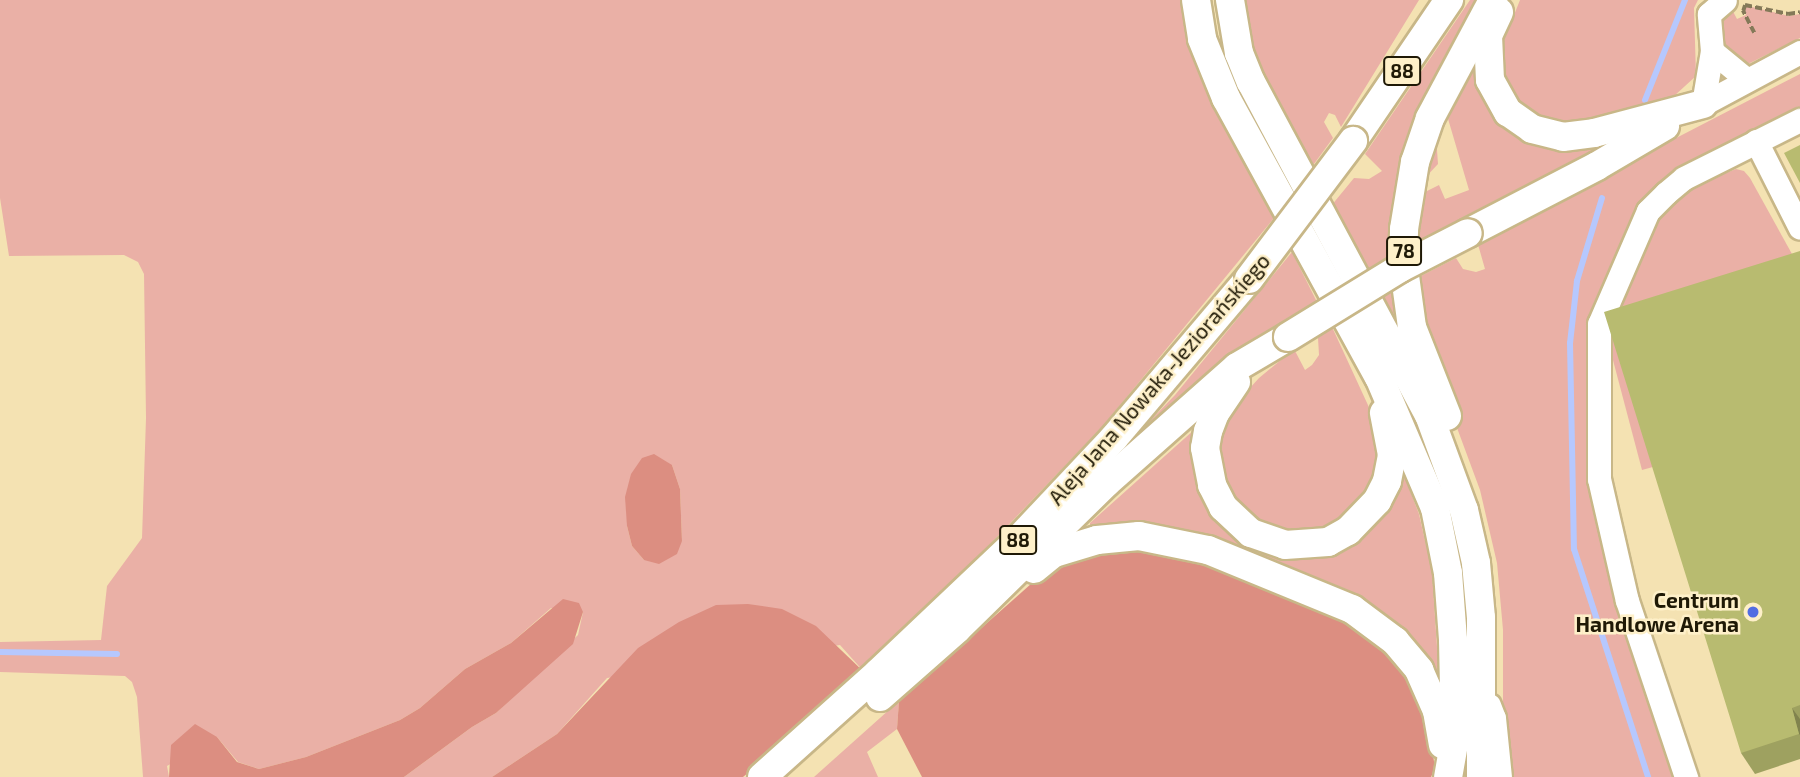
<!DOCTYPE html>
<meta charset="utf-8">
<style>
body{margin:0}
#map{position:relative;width:1800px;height:777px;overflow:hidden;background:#f4e2b2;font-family:"Exo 2",sans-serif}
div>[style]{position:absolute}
.green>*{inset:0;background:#eab0a6}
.forest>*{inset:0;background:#dc8e81}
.stream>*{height:6px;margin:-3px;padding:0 3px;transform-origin:3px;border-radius:3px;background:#b6c8fe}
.path>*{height:3.5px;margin-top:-1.75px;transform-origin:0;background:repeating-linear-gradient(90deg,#847958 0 7px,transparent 0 10.5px)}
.roads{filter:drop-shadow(2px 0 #c8b788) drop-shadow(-2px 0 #c8b788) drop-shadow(0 2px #c8b788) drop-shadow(0 -2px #c8b788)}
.minor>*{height:23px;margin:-11.5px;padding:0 11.5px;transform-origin:11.5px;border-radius:11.5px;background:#fff}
.major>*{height:28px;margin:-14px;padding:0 14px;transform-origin:14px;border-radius:14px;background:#fff}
.bridges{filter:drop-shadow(2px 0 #c8b788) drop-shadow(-2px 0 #c8b788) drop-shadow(0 2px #c8b788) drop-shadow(0 -2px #c8b788)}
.major-bridge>*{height:28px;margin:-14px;padding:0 14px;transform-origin:14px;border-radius:14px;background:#fff}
.wall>*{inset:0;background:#9ea160}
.shaded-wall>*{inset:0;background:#81834e}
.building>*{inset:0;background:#b8bb70}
.dots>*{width:19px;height:19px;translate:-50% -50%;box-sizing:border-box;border:4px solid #fef0c9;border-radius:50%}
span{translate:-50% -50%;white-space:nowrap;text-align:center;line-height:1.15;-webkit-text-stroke:5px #fef0c9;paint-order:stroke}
.shield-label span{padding:2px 5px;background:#fef0c9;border:2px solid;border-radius:5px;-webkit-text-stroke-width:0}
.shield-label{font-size:19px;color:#1f1906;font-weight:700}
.street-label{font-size:21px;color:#1f1906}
.poi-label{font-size:21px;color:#1f1906;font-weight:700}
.right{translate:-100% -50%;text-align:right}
</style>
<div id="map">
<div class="green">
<div style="clip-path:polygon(evenodd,0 0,1187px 0,1199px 66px,1274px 218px,1103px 426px,866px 674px,840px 645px,607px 678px,557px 734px,492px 777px,404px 777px,472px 727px,496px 713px,578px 635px,583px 612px,551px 608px,511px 643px,465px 669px,420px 708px,400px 720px,306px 757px,259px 769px,238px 762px,217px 737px,167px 766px,169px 777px,143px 777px,137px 697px,132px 682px,125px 676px,0 672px,0 642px,101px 640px,107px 586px,142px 538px,146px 418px,144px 274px,138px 262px,124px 255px,9px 256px,0 198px,0 0,672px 465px,680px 489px,682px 541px,644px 560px,632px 546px,627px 526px,672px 465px)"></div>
<div style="clip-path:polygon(1241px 0,1419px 0,1341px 127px,1335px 115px,1329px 113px,1324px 122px,1333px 138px,1311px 168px,1266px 84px,1250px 44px)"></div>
<div style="clip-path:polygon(1470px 0,1484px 0,1393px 258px,1366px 272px,1331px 206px,1354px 178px,1369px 179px,1382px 171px,1365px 154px)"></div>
<div style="clip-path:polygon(1520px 0,1698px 0,1694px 8px,1696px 76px,1673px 97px,1620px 114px,1570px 125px,1525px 110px,1503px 78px,1500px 50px)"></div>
<div style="clip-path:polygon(1729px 4px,1737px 19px,1746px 15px,1744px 8px,1748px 6px,1789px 16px,1800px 14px,1800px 38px,1744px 66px,1724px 50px,1720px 34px,1723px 10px)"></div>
<div style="clip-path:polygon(1473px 63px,1525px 140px,1551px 150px,1619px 142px,1414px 247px,1420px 199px,1425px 192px,1439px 185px,1445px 199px,1469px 190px,1446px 112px)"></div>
<div style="clip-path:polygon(1800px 74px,1800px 108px,1674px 172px,1643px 201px,1622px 240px,1590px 324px,1593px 487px,1677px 777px,1507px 777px,1503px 760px,1503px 630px,1497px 563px,1480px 490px,1433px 363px,1417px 278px,1456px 258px,1463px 269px,1476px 272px,1485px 269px,1477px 241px)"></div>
<div style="clip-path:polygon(1436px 136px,1438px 164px,1424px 179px)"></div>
<div style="clip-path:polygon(1736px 169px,1744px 171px,1750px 178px,1792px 254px,1660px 465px,1642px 470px,1609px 345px,1611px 324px,1647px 238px,1666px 207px,1704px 182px)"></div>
<div style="clip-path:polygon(1292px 252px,1317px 302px,1271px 333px,1065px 509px,1175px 395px)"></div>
<div style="clip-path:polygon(1395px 286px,1402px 336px,1378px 295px)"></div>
<div style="clip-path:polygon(1332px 327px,1373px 416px,1379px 462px,1375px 482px,1364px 501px,1334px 527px,1317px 531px,1281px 530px,1250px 517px,1227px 490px,1217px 453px,1224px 423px,1231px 409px,1259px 378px,1294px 349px,1305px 370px,1312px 365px,1319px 355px,1318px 338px)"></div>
<div style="clip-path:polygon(1194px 430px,1197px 433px,1195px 472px,1300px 557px,1401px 472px,1404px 475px,1419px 514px,1432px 572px,1439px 676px,1434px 679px,1390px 626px,1090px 529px,1090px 523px)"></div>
<div style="clip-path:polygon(899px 701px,897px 729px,867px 752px,878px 777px,814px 777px)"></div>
</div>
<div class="forest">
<div style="clip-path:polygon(654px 454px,672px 465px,680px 489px,682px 541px,677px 554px,659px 564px,644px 560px,632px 546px,627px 526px,625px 497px,631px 474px,642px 458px)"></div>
<div style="clip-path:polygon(1106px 545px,1184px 556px,1316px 605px,1375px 641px,1404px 672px,1418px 696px,1433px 755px,1435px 768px,1431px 777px,922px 777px,897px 729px,899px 701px,1058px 560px)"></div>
<div style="clip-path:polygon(563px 599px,579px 603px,583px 612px,573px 644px,496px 713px,472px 727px,404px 777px,169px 777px,171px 745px,195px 724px,217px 737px,237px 762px,259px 769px,306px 757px,400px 720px,420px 708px,465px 669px,511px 643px)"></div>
<div style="clip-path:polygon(748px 604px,782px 609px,816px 626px,866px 674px,743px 777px,492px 777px,557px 734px,638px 648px,679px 622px,716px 605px)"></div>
</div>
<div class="stream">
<div style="left:1645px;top:100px;width:108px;rotate:-68.2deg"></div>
<div style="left:1602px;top:198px;width:87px;rotate:106.8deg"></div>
<div style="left:1577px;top:281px;width:62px;rotate:96.4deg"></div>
<div style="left:1570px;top:343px;width:206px;rotate:88.9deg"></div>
<div style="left:1574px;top:549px;width:240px;rotate:72deg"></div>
<div style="left:0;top:652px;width:117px;rotate:1deg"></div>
</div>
<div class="path">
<div style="left:1754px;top:33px;width:25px;rotate:-117deg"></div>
<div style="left:1743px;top:11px;width:6px;rotate:-72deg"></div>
<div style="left:1745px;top:5px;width:44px;rotate:11.8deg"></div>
<div style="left:1788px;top:14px;width:12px;rotate:-9deg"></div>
</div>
<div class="roads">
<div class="minor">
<div style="left:1712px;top:51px;width:45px;rotate:39.6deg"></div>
<div style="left:1703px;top:104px;width:54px;rotate:-80.4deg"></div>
<div style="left:1712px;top:51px;width:37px;rotate:-95deg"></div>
<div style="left:1709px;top:14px;width:21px;rotate:-41deg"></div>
<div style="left:1703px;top:104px;width:110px;rotate:-28.2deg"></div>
<div style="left:1756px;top:141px;width:97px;rotate:63.2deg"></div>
<div style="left:1489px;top:705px;width:14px;rotate:69deg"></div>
<div style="left:1494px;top:718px;width:59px;rotate:84.2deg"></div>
<div style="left:1686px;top:777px;width:186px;rotate:-108.5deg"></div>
<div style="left:1627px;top:601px;width:125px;rotate:-102.9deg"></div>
<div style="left:1599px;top:479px;width:155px;rotate:-90deg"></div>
<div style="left:1599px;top:324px;width:123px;rotate:-66.6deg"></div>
<div style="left:1648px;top:211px;width:25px;rotate:-45deg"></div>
<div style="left:1666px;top:193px;width:23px;rotate:-40deg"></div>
<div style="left:1684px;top:178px;width:130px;rotate:-26.6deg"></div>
</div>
<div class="major">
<div style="left:1196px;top:0;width:39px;rotate:81deg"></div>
<div style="left:1202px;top:39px;width:64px;rotate:67.9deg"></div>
<div style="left:1226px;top:98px;width:318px;rotate:61.3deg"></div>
<div style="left:1379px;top:377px;width:142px;rotate:66.9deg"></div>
<div style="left:1435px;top:508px;width:66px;rotate:78.7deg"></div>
<div style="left:1448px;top:573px;width:67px;rotate:85.7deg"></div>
<div style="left:1453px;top:640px;width:98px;rotate:88.8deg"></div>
<div style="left:1455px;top:738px;width:40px;rotate:100deg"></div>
<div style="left:1230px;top:0;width:54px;rotate:80.4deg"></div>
<div style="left:1239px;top:53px;width:31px;rotate:68deg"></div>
<div style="left:1251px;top:82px;width:378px;rotate:61.9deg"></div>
<div style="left:1429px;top:415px;width:101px;rotate:69.8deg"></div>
<div style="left:1464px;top:510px;width:54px;rotate:77.2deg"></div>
<div style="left:1476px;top:563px;width:55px;rotate:84.8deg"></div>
<div style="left:1481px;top:618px;width:159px;rotate:90deg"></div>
<div style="left:1499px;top:12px;width:26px;rotate:115deg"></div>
<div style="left:1488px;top:36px;width:44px;rotate:87.4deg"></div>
<div style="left:1490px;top:80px;width:37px;rotate:61deg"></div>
<div style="left:1508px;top:112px;width:29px;rotate:35deg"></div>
<div style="left:1532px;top:129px;width:32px;rotate:14deg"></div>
<div style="left:1563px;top:137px;width:31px;rotate:-7deg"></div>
<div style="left:1594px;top:133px;width:113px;rotate:-14.9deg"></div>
<div style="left:1353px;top:141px;width:171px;rotate:-55.8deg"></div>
<div style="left:1468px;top:233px;width:145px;rotate:-27.4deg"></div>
<div style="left:1597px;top:166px;width:79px;rotate:-30.5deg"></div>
<div style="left:1236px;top:382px;width:37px;rotate:124deg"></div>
<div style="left:1215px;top:413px;width:19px;rotate:111deg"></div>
<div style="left:1208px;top:431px;width:17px;rotate:100deg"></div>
<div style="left:1205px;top:448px;width:38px;rotate:79deg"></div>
<div style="left:1212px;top:485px;width:25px;rotate:63deg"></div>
<div style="left:1223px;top:507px;width:38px;rotate:43deg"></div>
<div style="left:1251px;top:533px;width:36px;rotate:19deg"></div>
<div style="left:1285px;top:545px;width:43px;rotate:-4deg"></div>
<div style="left:1328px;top:542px;width:23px;rotate:-29deg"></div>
<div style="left:1348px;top:531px;width:42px;rotate:-46deg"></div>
<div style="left:1377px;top:501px;width:22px;rotate:-63deg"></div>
<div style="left:1387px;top:481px;width:26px;rotate:-79deg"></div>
<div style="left:1392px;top:455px;width:43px;rotate:-100.8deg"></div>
<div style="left:1447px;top:416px;width:96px;rotate:-111.5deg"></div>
<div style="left:1412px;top:327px;width:67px;rotate:-97.8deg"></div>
<div style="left:1403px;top:261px;width:32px;rotate:-88deg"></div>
<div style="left:1404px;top:229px;width:68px;rotate:-80.7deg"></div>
<div style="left:1415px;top:162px;width:46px;rotate:-71.2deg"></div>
<div style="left:1430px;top:118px;width:134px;rotate:-61.9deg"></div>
<div style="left:1034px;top:569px;width:26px;rotate:-39deg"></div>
<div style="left:1054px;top:553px;width:45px;rotate:-16.8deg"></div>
<div style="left:1097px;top:540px;width:42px;rotate:-5.4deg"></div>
<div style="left:1139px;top:536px;width:70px;rotate:11.5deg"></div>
<div style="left:1208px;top:550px;width:156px;rotate:22.3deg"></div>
<div style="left:1352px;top:609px;width:54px;rotate:36.7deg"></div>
<div style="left:1395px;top:641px;width:38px;rotate:50deg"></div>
<div style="left:1419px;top:670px;width:45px;rotate:66.3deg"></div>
<div style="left:1437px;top:711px;width:34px;rotate:80deg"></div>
<div style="left:880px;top:697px;width:103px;rotate:-41.4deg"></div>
<div style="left:957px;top:629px;width:209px;rotate:-44.4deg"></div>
<div style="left:1106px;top:483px;width:175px;rotate:-41.5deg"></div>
<div style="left:1237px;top:367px;width:59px;rotate:-30.5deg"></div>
<div style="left:762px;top:777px;width:156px;rotate:-41.9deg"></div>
<div style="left:878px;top:673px;width:192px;rotate:-43.5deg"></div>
<div style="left:1017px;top:541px;width:141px;rotate:-46.7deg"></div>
<div style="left:1114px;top:438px;width:209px;rotate:-49.7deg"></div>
</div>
</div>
<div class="bridges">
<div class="major-bridge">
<div style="left:1249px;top:279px;width:173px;rotate:-53deg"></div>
<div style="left:1288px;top:337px;width:132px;rotate:-31.6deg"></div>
<div style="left:1400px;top:268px;width:76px;rotate:-27.2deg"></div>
</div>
</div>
<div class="wall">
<div style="clip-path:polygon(1800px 251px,1800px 759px,1755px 774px,1741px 753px)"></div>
</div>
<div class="shaded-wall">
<div style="clip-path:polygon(1792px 708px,1800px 719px,1800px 735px,1799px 734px)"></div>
</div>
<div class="building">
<div style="clip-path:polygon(1800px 145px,1800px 183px,1784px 153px)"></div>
<div style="clip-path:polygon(1800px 251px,1800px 705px,1792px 708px,1799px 734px,1741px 753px,1604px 312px)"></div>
</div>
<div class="dots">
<div style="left:1753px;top:612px;background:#536de2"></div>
</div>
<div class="shield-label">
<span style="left:1402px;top:71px">88</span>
<span style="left:1404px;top:251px">78</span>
<span style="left:1018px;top:540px">88</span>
</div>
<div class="street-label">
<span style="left:1159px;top:379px;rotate:-49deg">Aleja Jana Nowaka-Jeziorańskiego</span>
</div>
<div class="poi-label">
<span class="right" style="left:1739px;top:612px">Centrum<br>Handlowe Arena</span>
</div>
</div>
